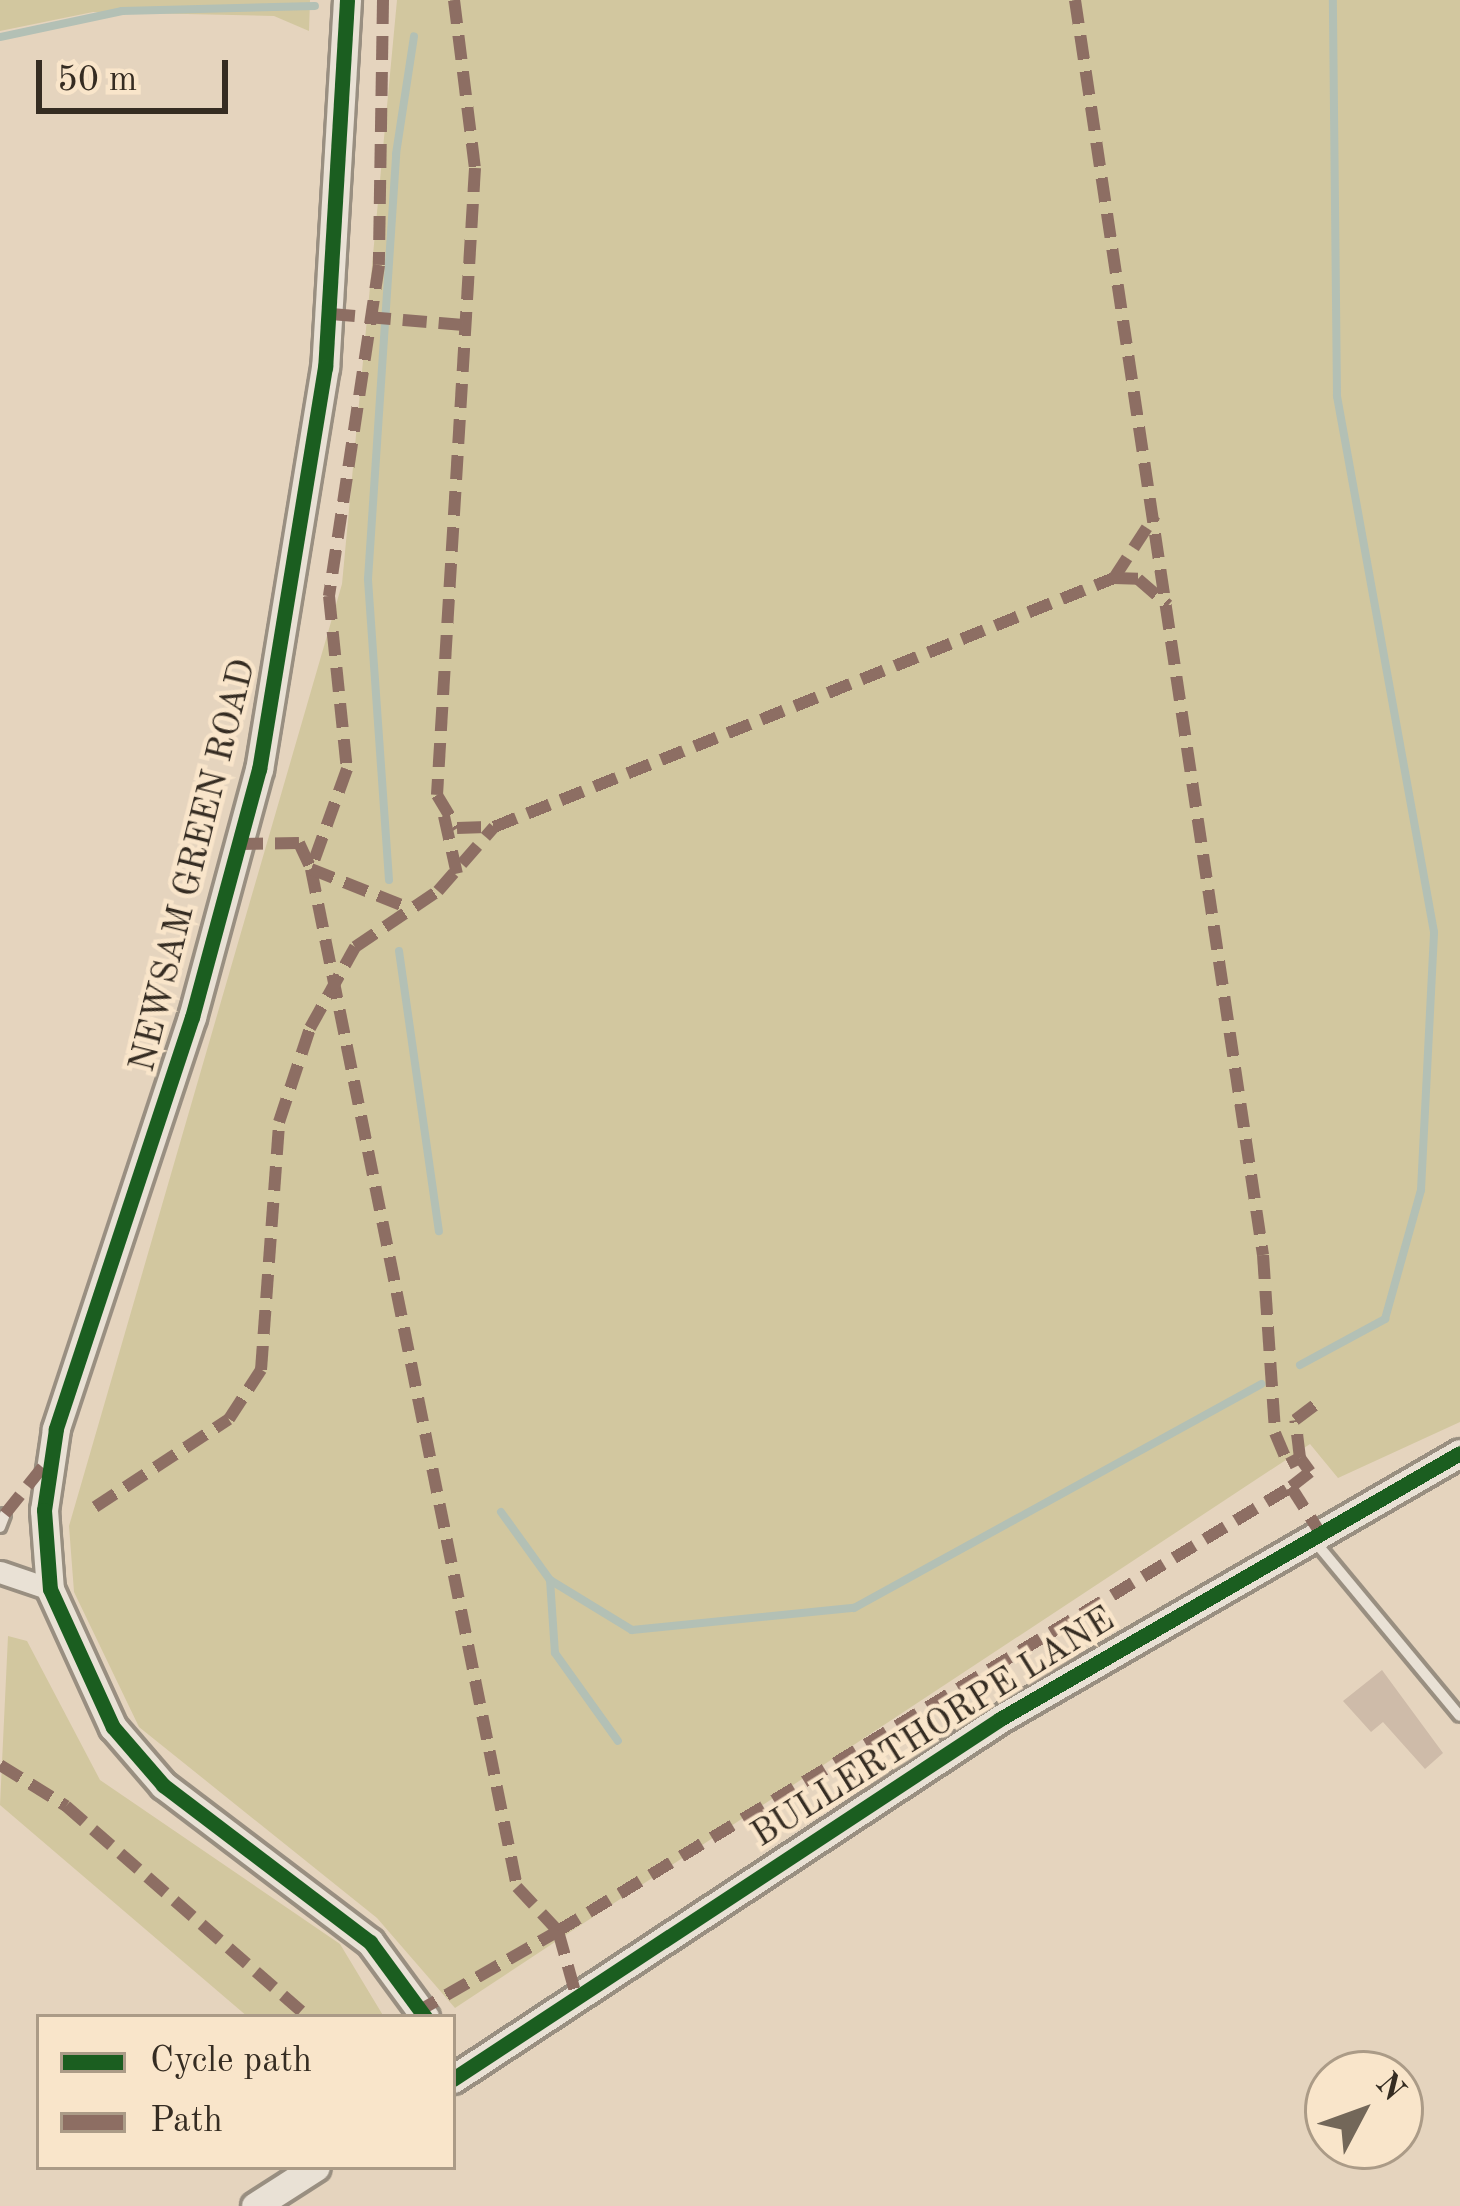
<!DOCTYPE html>
<style>
body{margin:0}
#map{position:relative;width:1460px;height:2206px;overflow:hidden;background:#e5d4be;font-family:"Old Standard TT",serif}
div>[style]{position:absolute}
.green>*{inset:0;background:#d2c79f}
.stream>*{height:8px;margin:-4px;padding:0 4px;transform-origin:4px;border-radius:4px;background:#b3c0b5}
.building>*{inset:0;background:#cebba9}
.roads{filter:drop-shadow(3px 0 #998f81) drop-shadow(-3px 0 #998f81) drop-shadow(0 3px #998f81) drop-shadow(0 -3px #998f81)}
.service>*{height:10px;margin:-5px;padding:0 5px;transform-origin:5px;border-radius:5px;background:#e9e1d5}
.minor>*{height:21px;margin:-10.5px;padding:0 10.5px;transform-origin:10.5px;border-radius:10.5px;background:#e9e1d5}
.tertiary>*{height:27px;margin:-13.5px;padding:0 13.5px;transform-origin:13.5px;border-radius:13.5px;background:#e9e1d5}
.quiet>*{height:12px;margin-top:-6px;transform-origin:0;background:repeating-linear-gradient(90deg,#8d6e63 0 24px,transparent 0 36px)}
.cycleway>*{height:15px;margin:-7.5px;padding:0 7.5px;transform-origin:7.5px;border-radius:7.5px;background:#1b5e20}
span{translate:-50% -50%;white-space:nowrap;text-align:center;line-height:1.15;-webkit-text-stroke:9px #f9e5ca;paint-order:stroke}
.street-label{font-size:36px;color:#352c22}
.legend{position:absolute;left:36px;top:2014px;width:420px;height:156px;box-sizing:border-box;background:#f9e5ca;border:3px solid #ab9b87;margin:0;padding:15px 21px;list-style:none;font-size:36px;color:#352c22}
.legend li{display:flex;align-items:center;gap:24px;height:60px}
.legend b{width:60px;border:3px solid #ab9b87}
.north{position:absolute;left:1304px;top:2050px;width:120px;height:120px;box-sizing:border-box;background:#f9e5ca;border:3px solid #ab9b87;border-radius:50%;rotate:49deg;font-size:33px;font-weight:700;line-height:48px;text-align:center;color:#352c22}
.north::after{content:'';display:block;margin:auto;width:42px;height:54px;background:#736759;clip-path:polygon(50% 0,100% 100%,50% 72%,0 100%)}
.scale{position:absolute;left:36px;top:60px;width:192px;height:54px;box-sizing:border-box;border:6px solid #352c22;border-top:0;padding-left:15px;font-size:36px;line-height:42px;white-space:nowrap;color:#352c22;-webkit-text-stroke:9px #f9e5ca;paint-order:stroke}
</style>
<div id="map">
<div class="green">
<div style="clip-path:polygon(0 0,310px 0,309px 31px,274px 16px,93px 12px,0 31px)"></div>
<div style="clip-path:polygon(397px 0,1460px 0,1460px 1422px,1338px 1478px,1310px 1444px,455px 2008px,377px 1918px,139px 1727px,74px 1592px,69px 1526px,342px 584px)"></div>
<div style="clip-path:polygon(8px 1636px,27px 1641px,100px 1780px,340px 1944px,384px 2017px,248px 2017px,0 1805px)"></div>
</div>
<div class="stream">
<div style="left:0;top:37px;width:125px;rotate:-12deg"></div>
<div style="left:122px;top:11px;width:193px;rotate:-1.5deg"></div>
<div style="left:389px;top:880px;width:302px;rotate:-94deg"></div>
<div style="left:368px;top:579px;width:426px;rotate:-86.2deg"></div>
<div style="left:396px;top:154px;width:119px;rotate:-81.3deg"></div>
<div style="left:399px;top:951px;width:283px;rotate:81.9deg"></div>
<div style="left:1300px;top:1365px;width:97px;rotate:-28.4deg"></div>
<div style="left:1385px;top:1319px;width:134px;rotate:-74.4deg"></div>
<div style="left:1421px;top:1190px;width:258px;rotate:-87.1deg"></div>
<div style="left:1434px;top:932px;width:545px;rotate:-100.26deg"></div>
<div style="left:1337px;top:396px;width:396px;rotate:-90.6deg"></div>
<div style="left:501px;top:1512px;width:84px;rotate:54.2deg"></div>
<div style="left:550px;top:1580px;width:96px;rotate:31.4deg"></div>
<div style="left:632px;top:1630px;width:223px;rotate:-5.7deg"></div>
<div style="left:854px;top:1608px;width:465px;rotate:-28.8deg"></div>
<div style="left:550px;top:1580px;width:73px;rotate:86.1deg"></div>
<div style="left:555px;top:1653px;width:108px;rotate:54.4deg"></div>
</div>
<div class="building">
<div style="clip-path:polygon(1382px 1670px,1443px 1753px,1425px 1769px,1383px 1722px,1371px 1732px,1343px 1701px)"></div>
</div>
<div class="roads">
<div class="service">
<div style="left:0;top:1527px;width:14px;rotate:-69deg"></div>
<div style="left:1312px;top:1538px;width:231px;rotate:50.3deg"></div>
</div>
<div class="minor">
<div style="left:0;top:1572px;width:53px;rotate:18.8deg"></div>
</div>
<div class="tertiary">
<div style="left:347px;top:0;width:368px;rotate:93.4deg"></div>
<div style="left:325px;top:367px;width:407px;rotate:99.3deg"></div>
<div style="left:259px;top:769px;width:257px;rotate:105.1deg"></div>
<div style="left:192px;top:1017px;width:434px;rotate:108.3deg"></div>
<div style="left:56px;top:1429px;width:82px;rotate:98.4deg"></div>
<div style="left:44px;top:1510px;width:79px;rotate:85.7deg"></div>
<div style="left:50px;top:1589px;width:152px;rotate:65.5deg"></div>
<div style="left:113px;top:1727px;width:77px;rotate:49.2deg"></div>
<div style="left:163px;top:1785px;width:260px;rotate:37.2deg"></div>
<div style="left:370px;top:1942px;width:93px;rotate:53.7deg"></div>
<div style="left:453px;top:2079px;width:655px;rotate:-33.35deg"></div>
<div style="left:1000px;top:1719px;width:531px;rotate:-30.04deg"></div>
<div style="left:255px;top:2206px;width:72px;rotate:-32.6deg"></div>
</div>
</div>
<div class="quiet">
<div style="left:383px;top:0;width:265px;rotate:90.9deg"></div>
<div style="left:379px;top:265px;width:335px;rotate:98.6deg"></div>
<div style="left:329px;top:596px;width:174px;rotate:84.1deg"></div>
<div style="left:347px;top:769px;width:106px;rotate:109.8deg"></div>
<div style="left:311px;top:869px;width:1039px;rotate:78.56deg"></div>
<div style="left:517px;top:1887px;width:60px;rotate:47deg"></div>
<div style="left:558px;top:1931px;width:857px;rotate:-31.2deg"></div>
<div style="left:454px;top:0;width:169px;rotate:82.9deg"></div>
<div style="left:475px;top:168px;width:628px;rotate:93.47deg"></div>
<div style="left:437px;top:795px;width:39px;rotate:59deg"></div>
<div style="left:457px;top:828px;width:37px;rotate:-2deg"></div>
<div style="left:1075px;top:0;width:1269px;rotate:81.48deg"></div>
<div style="left:1263px;top:1255px;width:178px;rotate:86.1deg"></div>
<div style="left:1275px;top:1433px;width:34px;rotate:67deg"></div>
<div style="left:1288px;top:1464px;width:13px;rotate:-27deg"></div>
<div style="left:1300px;top:1458px;width:17px;rotate:54deg"></div>
<div style="left:1310px;top:1472px;width:24px;rotate:142deg"></div>
<div style="left:1291px;top:1487px;width:52px;rotate:57.5deg"></div>
<div style="left:331px;top:314px;width:133px;rotate:4.7deg"></div>
<div style="left:1114px;top:578px;width:24px;rotate:2deg"></div>
<div style="left:1138px;top:579px;width:40px;rotate:41deg"></div>
<div style="left:444px;top:816px;width:59px;rotate:77.4deg"></div>
<div style="left:239px;top:844px;width:60px;rotate:-1deg"></div>
<div style="left:299px;top:843px;width:29px;rotate:65deg"></div>
<div style="left:311px;top:869px;width:105px;rotate:21.7deg"></div>
<div style="left:1300px;top:1458px;width:38px;rotate:-97deg"></div>
<div style="left:1295px;top:1420px;width:26px;rotate:-37deg"></div>
<div style="left:95px;top:1507px;width:160px;rotate:-33.3deg"></div>
<div style="left:229px;top:1419px;width:59px;rotate:-56.9deg"></div>
<div style="left:261px;top:1370px;width:249px;rotate:-85.8deg"></div>
<div style="left:279px;top:1122px;width:99px;rotate:-71.7deg"></div>
<div style="left:310px;top:1028px;width:93px;rotate:-60.9deg"></div>
<div style="left:355px;top:947px;width:100px;rotate:-34deg"></div>
<div style="left:438px;top:891px;width:85px;rotate:-48.8deg"></div>
<div style="left:494px;top:827px;width:668px;rotate:-21.88deg"></div>
<div style="left:1114px;top:578px;width:75px;rotate:-56.9deg"></div>
<div style="left:5px;top:1514px;width:65px;rotate:-51.2deg"></div>
<div style="left:0;top:1765px;width:78px;rotate:31.8deg"></div>
<div style="left:66px;top:1806px;width:321px;rotate:41.1deg"></div>
<div style="left:415px;top:2013px;width:165px;rotate:-29.8deg"></div>
<div style="left:558px;top:1931px;width:66px;rotate:74.3deg"></div>
</div>
<div class="cycleway">
<div style="left:347px;top:0;width:368px;rotate:93.4deg"></div>
<div style="left:325px;top:367px;width:407px;rotate:99.3deg"></div>
<div style="left:259px;top:769px;width:257px;rotate:105.1deg"></div>
<div style="left:192px;top:1017px;width:434px;rotate:108.3deg"></div>
<div style="left:56px;top:1429px;width:82px;rotate:98.4deg"></div>
<div style="left:44px;top:1510px;width:79px;rotate:85.7deg"></div>
<div style="left:50px;top:1589px;width:152px;rotate:65.5deg"></div>
<div style="left:113px;top:1727px;width:77px;rotate:49.2deg"></div>
<div style="left:163px;top:1785px;width:260px;rotate:37.2deg"></div>
<div style="left:370px;top:1942px;width:93px;rotate:53.7deg"></div>
<div style="left:453px;top:2079px;width:655px;rotate:-33.35deg"></div>
<div style="left:1000px;top:1719px;width:531px;rotate:-30.04deg"></div>
</div>
<div class="street-label">
<span style="left:195px;top:866px;rotate:-76deg">NEWSAM GREEN ROAD</span>
<span style="left:934px;top:1729px;rotate:-32deg">BULLERTHORPE LANE</span>
</div>
<ul class="legend">
<li><b style="height:15px;background:#1b5e20"></b>Cycle path</li>
<li><b style="height:15px;background:#8d6e63"></b>Path</li>
</ul>
<div class="north">N</div>
<div class="scale">50 m</div>
</div>
